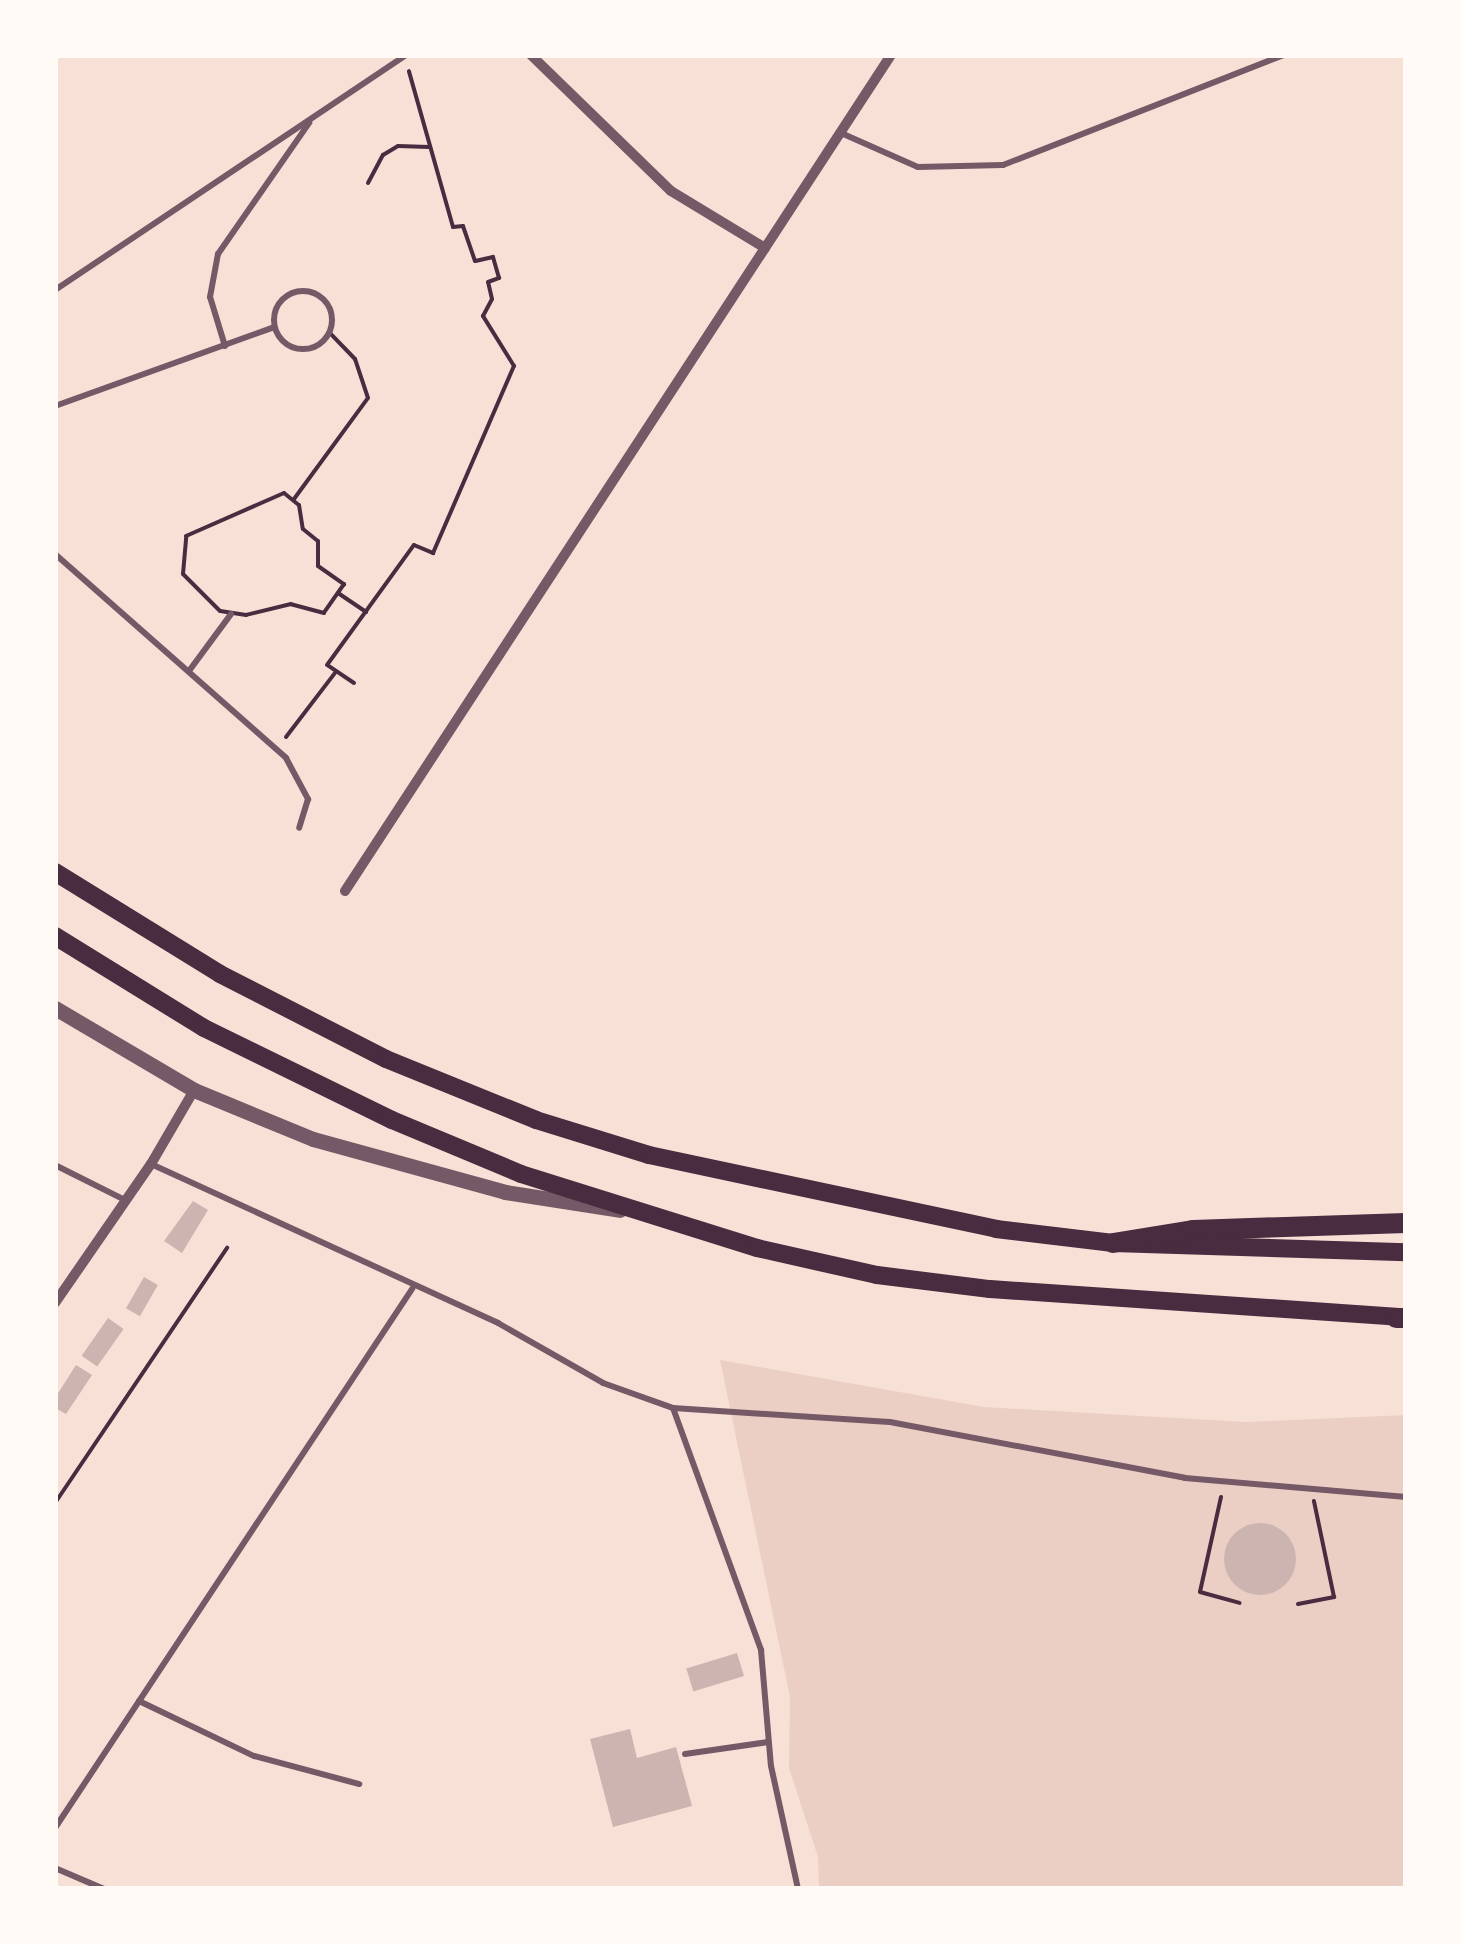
<!DOCTYPE html>
<style>
body{margin:0}
#map{position:relative;width:1461px;height:1944px;overflow:hidden;background:#f7e1d7;font-family:"Nunito Sans",sans-serif}
div>[style]{position:absolute}
.green>*{inset:0;background:#ebcfc5}
.building>*{inset:0;background:#ccb4b1;transform-origin:0 0}
.round{border-radius:50%}
.path>*{height:4px;margin:-2px;padding:0 2px;transform-origin:2px;border-radius:2px;background:#4a2c40}
.service>*{height:6px;margin:-3px;padding:0 3px;transform-origin:3px;border-radius:3px;background:#755966}
.service>.ring{margin:-3px;padding:0;box-sizing:content-box;background:none;border:6px solid #755966;border-radius:50%}
.minor>*{height:10px;margin:-5px;padding:0 5px;transform-origin:5px;border-radius:5px;background:#755966}
.tertiary>*{height:15px;margin:-7.5px;padding:0 7.5px;transform-origin:7.5px;border-radius:7.5px;background:#755966}
.primary>*{height:18px;margin:-9px;padding:0 9px;transform-origin:9px;border-radius:9px;background:#4a2c40}
.motorway>*{height:20px;margin:-10px;padding:0 10px;transform-origin:10px;border-radius:10px;background:#4a2c40}
span{translate:-50% -50%;white-space:nowrap;text-align:center;line-height:1.15;-webkit-text-stroke:8px #fffaf5;paint-order:stroke}
.frame{position:absolute;inset:0;border:58px solid #fffaf5;pointer-events:none}
</style>
<div id="map">
<div class="green">
<div style="clip-path:polygon(720px 1360px,984px 1407px,1245px 1422px,1406px 1415px,1406px 1889px,819px 1889px,818px 1857px,789px 1768px,790px 1697px)"></div>
</div>
<div class="building">
<div style="clip-path:polygon(193px 1201px,208px 1210px,182px 1253px,164px 1241px)"></div>
<div style="left:144px;top:1277px;width:16px;height:36px;rotate:30deg"></div>
<div style="left:108px;top:1318px;width:19px;height:46px;rotate:35deg"></div>
<div style="clip-path:polygon(76px 1365px,92px 1375px,66px 1414px,55px 1408px,55px 1398px)"></div>
<div class="round" style="left:1224px;top:1523px;width:72px;height:72px"></div>
<div style="left:737px;top:1653px;width:24px;height:53px;rotate:73deg"></div>
<div style="clip-path:polygon(630px 1729px,637px 1758px,676px 1747px,692px 1806px,613px 1827px,590px 1739px)"></div>
</div>
<div class="path">
<div style="left:368px;top:183px;width:32px;rotate:-62deg"></div>
<div style="left:383px;top:155px;width:17px;rotate:-31deg"></div>
<div style="left:398px;top:146px;width:31px;rotate:2deg"></div>
<div style="left:284px;top:493px;width:19px;rotate:39deg"></div>
<div style="left:299px;top:505px;width:24px;rotate:81deg"></div>
<div style="left:303px;top:529px;width:19px;rotate:39deg"></div>
<div style="left:318px;top:541px;width:25px;rotate:90deg"></div>
<div style="left:318px;top:566px;width:32px;rotate:35deg"></div>
<div style="left:344px;top:584px;width:35px;rotate:125deg"></div>
<div style="left:324px;top:613px;width:34px;rotate:-165deg"></div>
<div style="left:291px;top:604px;width:46px;rotate:166.3deg"></div>
<div style="left:246px;top:615px;width:26px;rotate:-171deg"></div>
<div style="left:220px;top:611px;width:52px;rotate:-135deg"></div>
<div style="left:183px;top:574px;width:38px;rotate:-85deg"></div>
<div style="left:186px;top:536px;width:107px;rotate:-23.7deg"></div>
<div style="left:294px;top:499px;width:125px;rotate:-53.8deg"></div>
<div style="left:368px;top:398px;width:41px;rotate:-108.4deg"></div>
<div style="left:355px;top:359px;width:37px;rotate:-134deg"></div>
<div style="left:338px;top:593px;width:34px;rotate:34deg"></div>
<div style="left:354px;top:683px;width:32px;rotate:-146deg"></div>
<div style="left:327px;top:665px;width:148px;rotate:-54.1deg"></div>
<div style="left:414px;top:545px;width:21px;rotate:23deg"></div>
<div style="left:433px;top:553px;width:204px;rotate:-66.6deg"></div>
<div style="left:514px;top:366px;width:59px;rotate:-121.8deg"></div>
<div style="left:483px;top:316px;width:19px;rotate:-62deg"></div>
<div style="left:492px;top:299px;width:17px;rotate:-103deg"></div>
<div style="left:488px;top:282px;width:12px;rotate:-20deg"></div>
<div style="left:499px;top:278px;width:22px;rotate:-106deg"></div>
<div style="left:493px;top:257px;width:18px;rotate:167deg"></div>
<div style="left:475px;top:261px;width:37px;rotate:-109deg"></div>
<div style="left:463px;top:226px;width:10px;rotate:174deg"></div>
<div style="left:453px;top:227px;width:162px;rotate:-105.8deg"></div>
<div style="left:286px;top:737px;width:81px;rotate:-52.6deg"></div>
<div style="left:1221px;top:1497px;width:97px;rotate:102.5deg"></div>
<div style="left:1200px;top:1592px;width:41px;rotate:15.4deg"></div>
<div style="left:55px;top:1503px;width:308px;rotate:-56deg"></div>
<div style="left:1298px;top:1604px;width:37px;rotate:-11deg"></div>
<div style="left:1334px;top:1597px;width:98px;rotate:-101.8deg"></div>
</div>
<div class="service">
<div style="left:841px;top:133px;width:84px;rotate:23.8deg"></div>
<div style="left:918px;top:167px;width:85px;rotate:-1.3deg"></div>
<div style="left:1003px;top:165px;width:301px;rotate:-21.4deg"></div>
<div style="left:55px;top:290px;width:422px;rotate:-33.8deg"></div>
<div class="ring" style="left:274px;top:291px;width:52px;height:52px"></div>
<div style="left:225px;top:346px;width:51px;rotate:-107deg"></div>
<div style="left:210px;top:297px;width:44px;rotate:-79.5deg"></div>
<div style="left:218px;top:254px;width:160px;rotate:-55.2deg"></div>
<div style="left:55px;top:406px;width:233px;rotate:-19.8deg"></div>
<div style="left:55px;top:554px;width:308px;rotate:41.4deg"></div>
<div style="left:286px;top:758px;width:47px;rotate:61.8deg"></div>
<div style="left:308px;top:799px;width:30px;rotate:107deg"></div>
<div style="left:189px;top:671px;width:71px;rotate:-53.6deg"></div>
<div style="left:151px;top:1164px;width:382px;rotate:24.6deg"></div>
<div style="left:498px;top:1323px;width:121px;rotate:29.7deg"></div>
<div style="left:603px;top:1383px;width:74px;rotate:19.7deg"></div>
<div style="left:673px;top:1408px;width:217px;rotate:3.7deg"></div>
<div style="left:890px;top:1422px;width:300px;rotate:10.7deg"></div>
<div style="left:1185px;top:1478px;width:222px;rotate:4.9deg"></div>
<div style="left:55px;top:1165px;width:78px;rotate:26.6deg"></div>
<div style="left:673px;top:1408px;width:258px;rotate:70deg"></div>
<div style="left:761px;top:1650px;width:116px;rotate:85.1deg"></div>
<div style="left:771px;top:1766px;width:126px;rotate:77.6deg"></div>
<div style="left:139px;top:1701px;width:127px;rotate:25.6deg"></div>
<div style="left:254px;top:1756px;width:109px;rotate:14.9deg"></div>
<div style="left:685px;top:1754px;width:84px;rotate:-8.2deg"></div>
<div style="left:55px;top:1828px;width:647px;rotate:-56.48deg"></div>
<div style="left:55px;top:1868px;width:53px;rotate:23.2deg"></div>
</div>
<div class="minor">
<div style="left:531px;top:55px;width:195px;rotate:44.2deg"></div>
<div style="left:671px;top:191px;width:110px;rotate:31.2deg"></div>
<div style="left:345px;top:891px;width:999px;rotate:-56.85deg"></div>
<div style="left:55px;top:1303px;width:169px;rotate:-55.4deg"></div>
<div style="left:151px;top:1164px;width:86px;rotate:-59.8deg"></div>
</div>
<div class="tertiary">
<div style="left:55px;top:1008px;width:161px;rotate:30.5deg"></div>
<div style="left:194px;top:1090px;width:129px;rotate:22.4deg"></div>
<div style="left:313px;top:1139px;width:199px;rotate:15.4deg"></div>
<div style="left:505px;top:1192px;width:116px;rotate:8.9deg"></div>
</div>
<div class="primary">
<div style="left:55px;top:872px;width:194px;rotate:31.7deg"></div>
<div style="left:220px;top:974px;width:186px;rotate:27.1deg"></div>
<div style="left:386px;top:1059px;width:162px;rotate:22.1deg"></div>
<div style="left:536px;top:1120px;width:118px;rotate:17.2deg"></div>
<div style="left:649px;top:1155px;width:355px;rotate:12deg"></div>
<div style="left:996px;top:1229px;width:118px;rotate:6.8deg"></div>
<div style="left:1113px;top:1243px;width:293px;rotate:1.8deg"></div>
<div style="left:55px;top:936px;width:175px;rotate:31.7deg"></div>
<div style="left:204px;top:1028px;width:209px;rotate:26.1deg"></div>
<div style="left:392px;top:1120px;width:140px;rotate:22.7deg"></div>
<div style="left:521px;top:1174px;width:247px;rotate:17.4deg"></div>
<div style="left:757px;top:1248px;width:123px;rotate:12.7deg"></div>
<div style="left:877px;top:1275px;width:114px;rotate:7.1deg"></div>
<div style="left:990px;top:1289px;width:417px;rotate:3.9deg"></div>
</div>
<div class="motorway">
<div style="left:1113px;top:1243px;width:81px;rotate:-9.2deg"></div>
<div style="left:1193px;top:1230px;width:213px;rotate:-1.9deg"></div>
<div style="left:1396px;top:1318px;width:10px"></div>
</div>
<div class="frame"></div>
</div>
